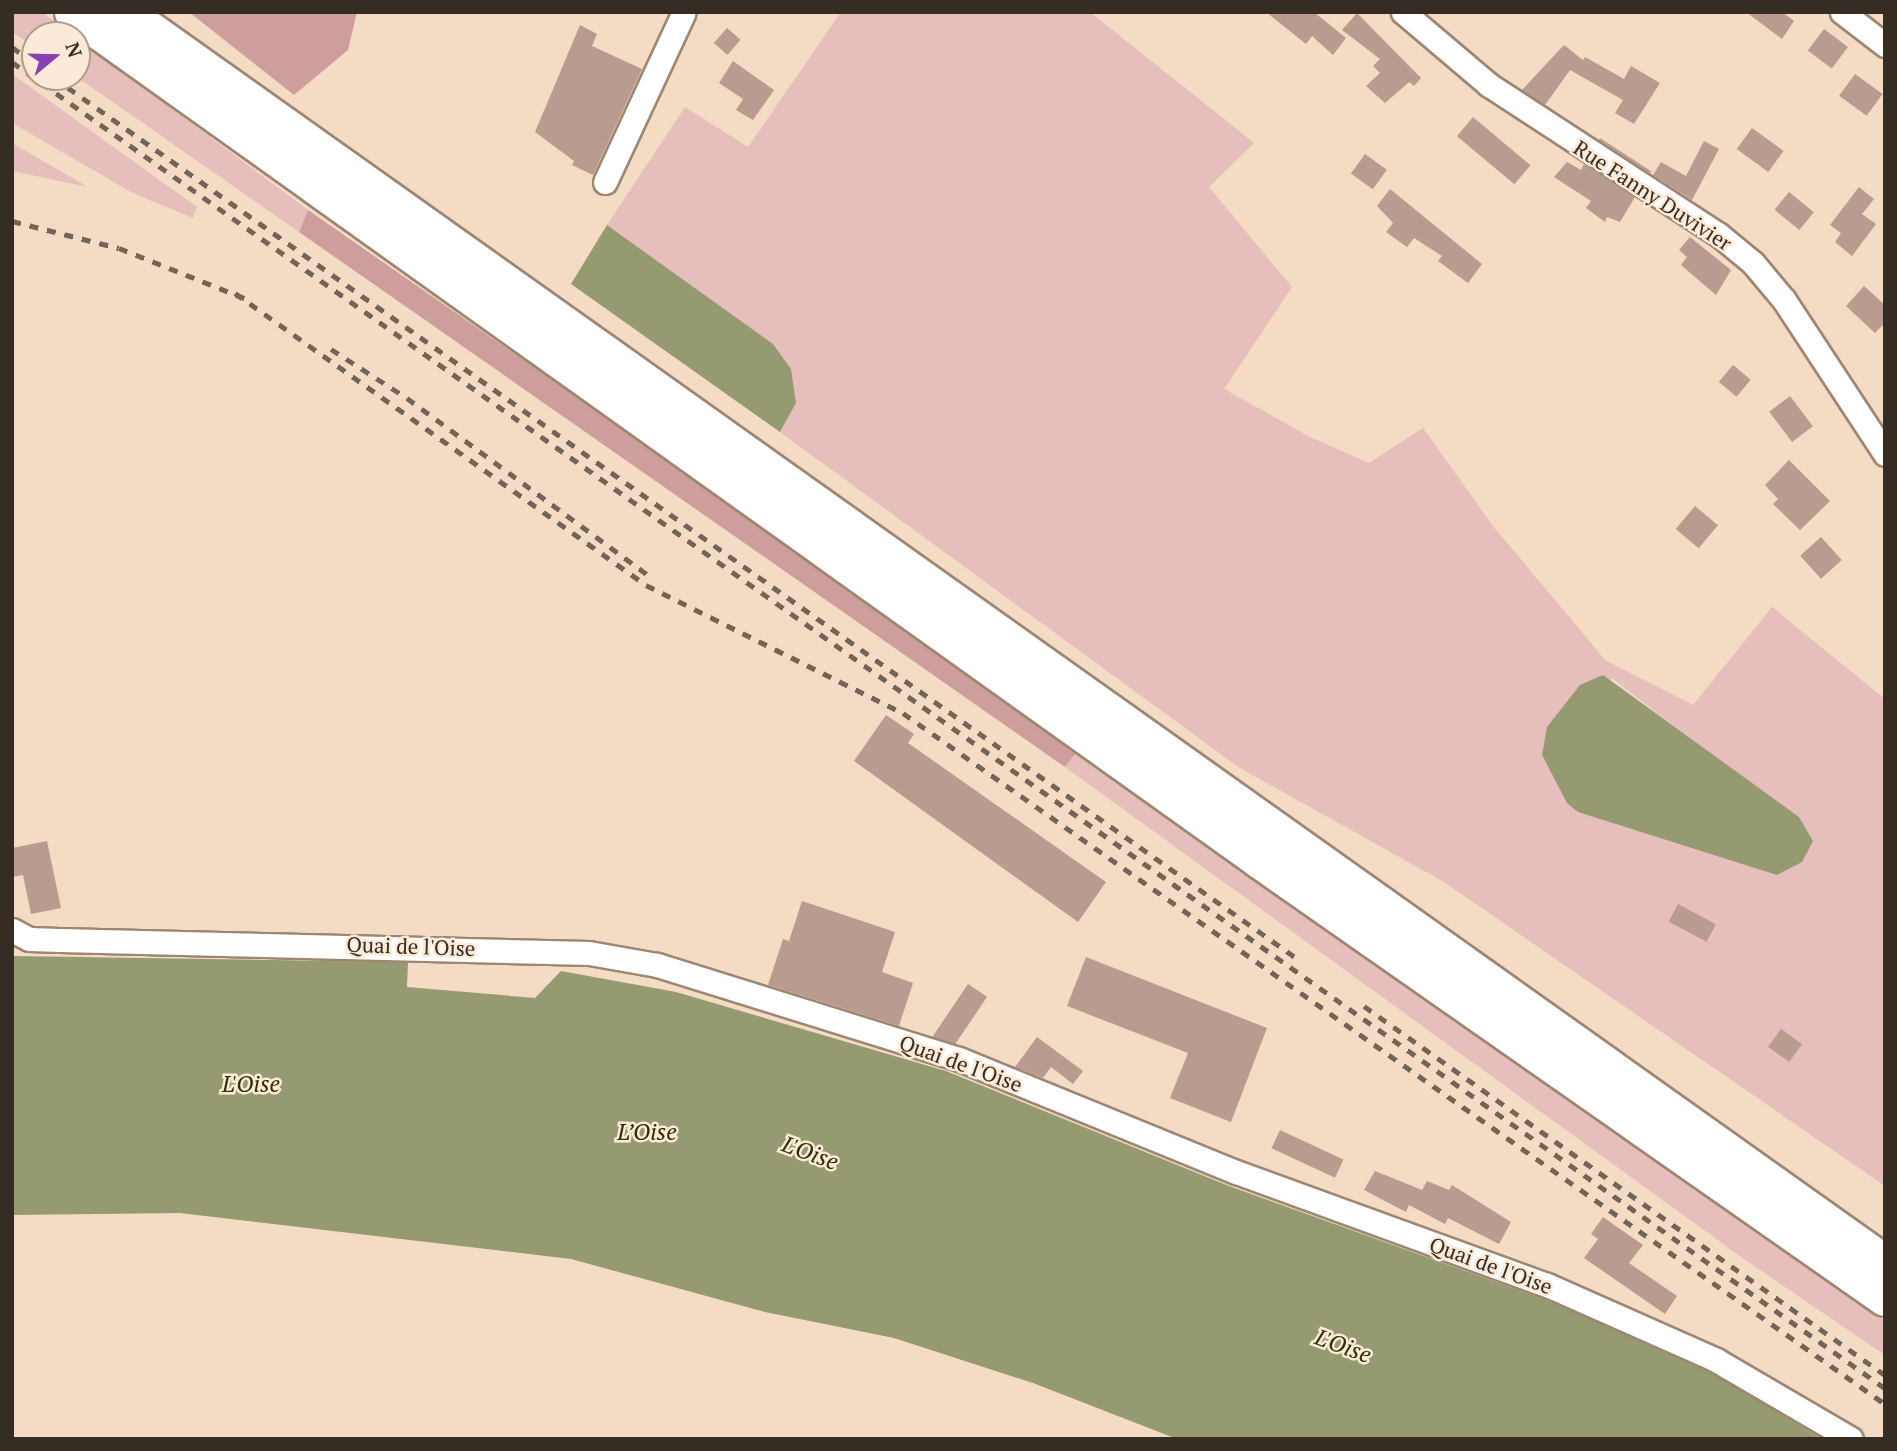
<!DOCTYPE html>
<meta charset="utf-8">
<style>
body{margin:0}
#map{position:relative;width:1897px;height:1451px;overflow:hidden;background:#f3dbc4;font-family:"PT Serif",serif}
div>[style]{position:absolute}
.green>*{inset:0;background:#e6bebc}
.forest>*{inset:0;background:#ce9e9d}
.water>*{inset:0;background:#969a71}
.building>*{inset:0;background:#ba9b8f;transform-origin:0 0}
.roads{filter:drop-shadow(2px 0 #9d8772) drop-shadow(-2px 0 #9d8772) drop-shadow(0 2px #9d8772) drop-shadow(0 -2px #9d8772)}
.minor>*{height:23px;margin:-11.5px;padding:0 11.5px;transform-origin:11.5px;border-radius:11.5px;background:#fff}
.trunk>*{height:37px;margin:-18.5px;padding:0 18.5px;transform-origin:18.5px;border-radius:18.5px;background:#fff}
.rail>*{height:5px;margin-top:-2.5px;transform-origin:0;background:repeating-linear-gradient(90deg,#726456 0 9px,transparent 0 18px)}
span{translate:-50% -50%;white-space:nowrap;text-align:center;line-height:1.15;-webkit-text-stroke:5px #fde9d7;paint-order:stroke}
.street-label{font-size:21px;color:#352c23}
.water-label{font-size:23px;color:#2f3100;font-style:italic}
.frame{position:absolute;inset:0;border:14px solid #352c23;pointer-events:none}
.north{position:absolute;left:21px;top:21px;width:70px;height:70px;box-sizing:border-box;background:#fde9d7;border:2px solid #ad9d8f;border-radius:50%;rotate:71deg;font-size:19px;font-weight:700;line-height:28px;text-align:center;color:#352c23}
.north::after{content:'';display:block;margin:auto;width:24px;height:32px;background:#8840b2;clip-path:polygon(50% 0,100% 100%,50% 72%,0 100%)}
</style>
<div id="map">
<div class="green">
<div style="clip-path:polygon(12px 12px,42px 12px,73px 35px,35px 35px,35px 48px,12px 32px)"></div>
<div style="clip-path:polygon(evenodd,841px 12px,1090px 12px,1254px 143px,1209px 187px,1292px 287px,1224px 389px,1310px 437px,1369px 463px,1423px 428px,1493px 526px,1605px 660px,1693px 705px,1772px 607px,1885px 699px,1885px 1186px,1444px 882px,1240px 768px,780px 432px,796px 403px,773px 344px,607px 225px,685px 107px,748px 147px,841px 12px,1613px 679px,1733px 772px,1799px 817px,1580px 685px,1613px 679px)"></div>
<div style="clip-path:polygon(77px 38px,308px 210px,299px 232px,77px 77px)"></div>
<div style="clip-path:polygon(12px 74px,197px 207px,193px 218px,131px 192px,12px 123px)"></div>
<div style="clip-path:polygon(12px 143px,88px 187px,12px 171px)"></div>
<div style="clip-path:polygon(1082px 745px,1885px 1321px,1885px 1355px,1744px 1259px,1065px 767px)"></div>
</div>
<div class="forest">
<div style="clip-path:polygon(189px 12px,357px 12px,348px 50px,294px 95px)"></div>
<div style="clip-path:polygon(308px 210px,725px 500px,1082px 745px,1065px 767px,299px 232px)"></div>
</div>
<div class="water">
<div style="clip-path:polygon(607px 225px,773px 344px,791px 369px,796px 403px,780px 432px,571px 284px)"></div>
<div style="clip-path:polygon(1603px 675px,1799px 817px,1813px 841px,1802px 862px,1777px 875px,1578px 812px,1567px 803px,1542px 755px,1547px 727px,1580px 685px)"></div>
<div style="clip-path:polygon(12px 956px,408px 962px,407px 987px,535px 998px,561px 971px,676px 992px,946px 1071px,1229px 1186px,1585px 1314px,1720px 1377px,1822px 1439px,1177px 1439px,1033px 1383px,894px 1338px,765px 1312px,571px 1259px,180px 1213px,12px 1215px)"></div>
</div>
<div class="building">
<div style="clip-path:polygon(1266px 12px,1314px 12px,1346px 38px,1333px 55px,1312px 36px,1306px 44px)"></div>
<div style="clip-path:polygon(1746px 12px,1782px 12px,1794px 21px,1782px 39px)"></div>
<div style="clip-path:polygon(1357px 13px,1421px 78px,1414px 86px,1409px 82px,1385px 103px,1366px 86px,1380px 73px,1373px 66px,1380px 59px,1342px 30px)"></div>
<div style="clip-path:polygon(580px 25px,597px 34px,592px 46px,642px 69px,593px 175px,572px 165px,574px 161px,535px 132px)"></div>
<div style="left:727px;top:28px;width:18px;height:20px;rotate:41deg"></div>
<div style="left:1824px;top:29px;width:30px;height:27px;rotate:37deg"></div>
<div style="clip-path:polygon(1564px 45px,1583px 60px,1585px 57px,1624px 79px,1631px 66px,1660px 83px,1634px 124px,1615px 113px,1623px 100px,1570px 70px,1545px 105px,1522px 90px)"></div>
<div style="clip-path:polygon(733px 61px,774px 90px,753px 120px,736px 110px,743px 99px,719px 83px)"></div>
<div style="left:1855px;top:74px;width:34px;height:27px;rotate:36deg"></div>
<div style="left:1473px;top:117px;width:75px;height:25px;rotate:40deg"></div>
<div style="left:1752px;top:128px;width:39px;height:26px;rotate:36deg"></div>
<div style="left:1600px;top:138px;width:61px;height:2px;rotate:33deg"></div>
<div style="clip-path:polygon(1704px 141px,1719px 149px,1692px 200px,1653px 175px,1661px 162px,1686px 176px)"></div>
<div style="left:1365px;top:154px;width:27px;height:24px;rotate:36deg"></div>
<div style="clip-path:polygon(1567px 162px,1581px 170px,1584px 164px,1635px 197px,1620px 222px,1607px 217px,1605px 222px,1586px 208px,1591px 201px,1554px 177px)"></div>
<div style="clip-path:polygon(1859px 187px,1874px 199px,1862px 214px,1876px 224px,1852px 256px,1835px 242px,1841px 233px,1830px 225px)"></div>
<div style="clip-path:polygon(1390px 189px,1482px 264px,1468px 283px,1438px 261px,1442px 256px,1414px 238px,1407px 247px,1386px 232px,1393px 223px,1377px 206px)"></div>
<div style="left:1789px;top:192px;width:32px;height:23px;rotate:39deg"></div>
<div style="clip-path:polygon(1690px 237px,1731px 270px,1716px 295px,1681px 265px,1687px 257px,1679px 250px)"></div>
<div style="clip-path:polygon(1864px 286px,1885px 305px,1885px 323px,1875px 333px,1846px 306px)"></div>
<div style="left:1733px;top:365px;width:23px;height:22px;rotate:40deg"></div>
<div style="left:1790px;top:396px;width:38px;height:26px;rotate:53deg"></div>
<div style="clip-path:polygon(1789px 460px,1830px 501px,1800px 530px,1773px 504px,1778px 499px,1765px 485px)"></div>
<div style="left:1695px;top:506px;width:30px;height:30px;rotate:40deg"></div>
<div style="left:1821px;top:537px;width:31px;height:28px;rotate:48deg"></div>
<div style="clip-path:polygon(886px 715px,914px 734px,908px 743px,1106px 882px,1078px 922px,854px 761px)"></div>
<div style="clip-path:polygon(47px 841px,61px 908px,31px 914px,23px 875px,12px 877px,12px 848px)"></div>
<div style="clip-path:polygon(802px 901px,895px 932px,882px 972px,913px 983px,899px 1026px,768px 985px,783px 939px,789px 941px)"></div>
<div style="left:1678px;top:904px;width:43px;height:20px;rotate:28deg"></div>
<div style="clip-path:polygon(1086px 957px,1267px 1028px,1231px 1122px,1170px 1098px,1188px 1053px,1067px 1006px)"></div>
<div style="left:968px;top:984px;width:23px;height:63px;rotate:34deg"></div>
<div style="left:1781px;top:1029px;width:26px;height:22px;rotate:36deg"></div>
<div style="clip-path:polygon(1037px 1037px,1083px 1071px,1073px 1084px,1051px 1067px,1043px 1078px,1015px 1067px)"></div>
<div style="left:1280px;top:1130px;width:70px;height:20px;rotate:25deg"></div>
<div style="clip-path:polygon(1375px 1171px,1422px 1190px,1427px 1181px,1449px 1190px,1452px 1185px,1511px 1222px,1499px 1244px,1448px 1218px,1445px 1224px,1409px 1205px,1406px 1212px,1364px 1190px)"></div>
<div style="clip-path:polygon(1603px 1217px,1643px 1245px,1629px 1263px,1677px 1296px,1665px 1314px,1584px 1258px,1598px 1239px,1591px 1234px)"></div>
</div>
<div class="roads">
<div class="minor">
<div style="left:1403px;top:12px;width:113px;rotate:40.3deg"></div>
<div style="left:1489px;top:85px;width:273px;rotate:33.1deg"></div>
<div style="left:1718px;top:234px;width:45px;rotate:39.6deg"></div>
<div style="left:1753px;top:263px;width:48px;rotate:50deg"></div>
<div style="left:1784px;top:300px;width:184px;rotate:56.7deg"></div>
<div style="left:1842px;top:12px;width:54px;rotate:37.5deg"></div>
<div style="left:605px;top:182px;width:187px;rotate:-65.1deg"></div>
<div style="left:12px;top:930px;width:19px;rotate:28deg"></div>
<div style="left:29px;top:939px;width:31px;rotate:2deg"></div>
<div style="left:60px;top:940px;width:529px;rotate:1.41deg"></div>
<div style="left:589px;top:953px;width:69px;rotate:10deg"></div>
<div style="left:657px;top:965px;width:316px;rotate:17.3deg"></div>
<div style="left:959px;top:1059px;width:299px;rotate:22.2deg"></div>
<div style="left:1236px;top:1172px;width:331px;rotate:20deg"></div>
<div style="left:1547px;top:1285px;width:185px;rotate:23.9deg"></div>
<div style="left:1716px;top:1360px;width:156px;rotate:30.3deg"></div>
</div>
<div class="trunk">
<div style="left:73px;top:12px;width:1457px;rotate:35.53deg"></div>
<div style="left:1259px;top:859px;width:764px;rotate:34.98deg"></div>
<div style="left:124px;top:12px;width:2161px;rotate:35.41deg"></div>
</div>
</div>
<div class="rail">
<div style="left:12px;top:47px;width:29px;rotate:36deg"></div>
<div style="left:12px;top:62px;width:2295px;rotate:35.3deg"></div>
<div style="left:53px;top:77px;width:1526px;rotate:35.32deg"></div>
<div style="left:12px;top:221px;width:110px;rotate:14.2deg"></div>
<div style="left:119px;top:248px;width:135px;rotate:21.8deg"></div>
<div style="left:235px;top:293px;width:504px;rotate:35.39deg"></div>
<div style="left:646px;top:585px;width:287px;rotate:26.5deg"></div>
<div style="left:903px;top:713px;width:1201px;rotate:35.13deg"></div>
<div style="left:331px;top:349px;width:90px;rotate:32.8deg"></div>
<div style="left:407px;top:398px;width:305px;rotate:36.3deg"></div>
<div style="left:1364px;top:1006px;width:638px;rotate:35.31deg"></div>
</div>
<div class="street-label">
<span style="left:1653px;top:195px;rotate:33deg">Rue Fanny Duvivier</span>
<span style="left:411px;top:946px;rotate:2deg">Quai de l'Oise</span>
<span style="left:961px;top:1063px;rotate:20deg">Quai de l'Oise</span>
<span style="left:1491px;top:1265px;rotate:20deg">Quai de l'Oise</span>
</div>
<div class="water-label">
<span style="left:251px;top:1084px">L'Oise</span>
<span style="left:647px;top:1132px">L’Oise</span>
<span style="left:810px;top:1153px;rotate:20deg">L'Oise</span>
<span style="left:1343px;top:1346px;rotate:20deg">L'Oise</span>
</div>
<div class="frame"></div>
<div class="north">N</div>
</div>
